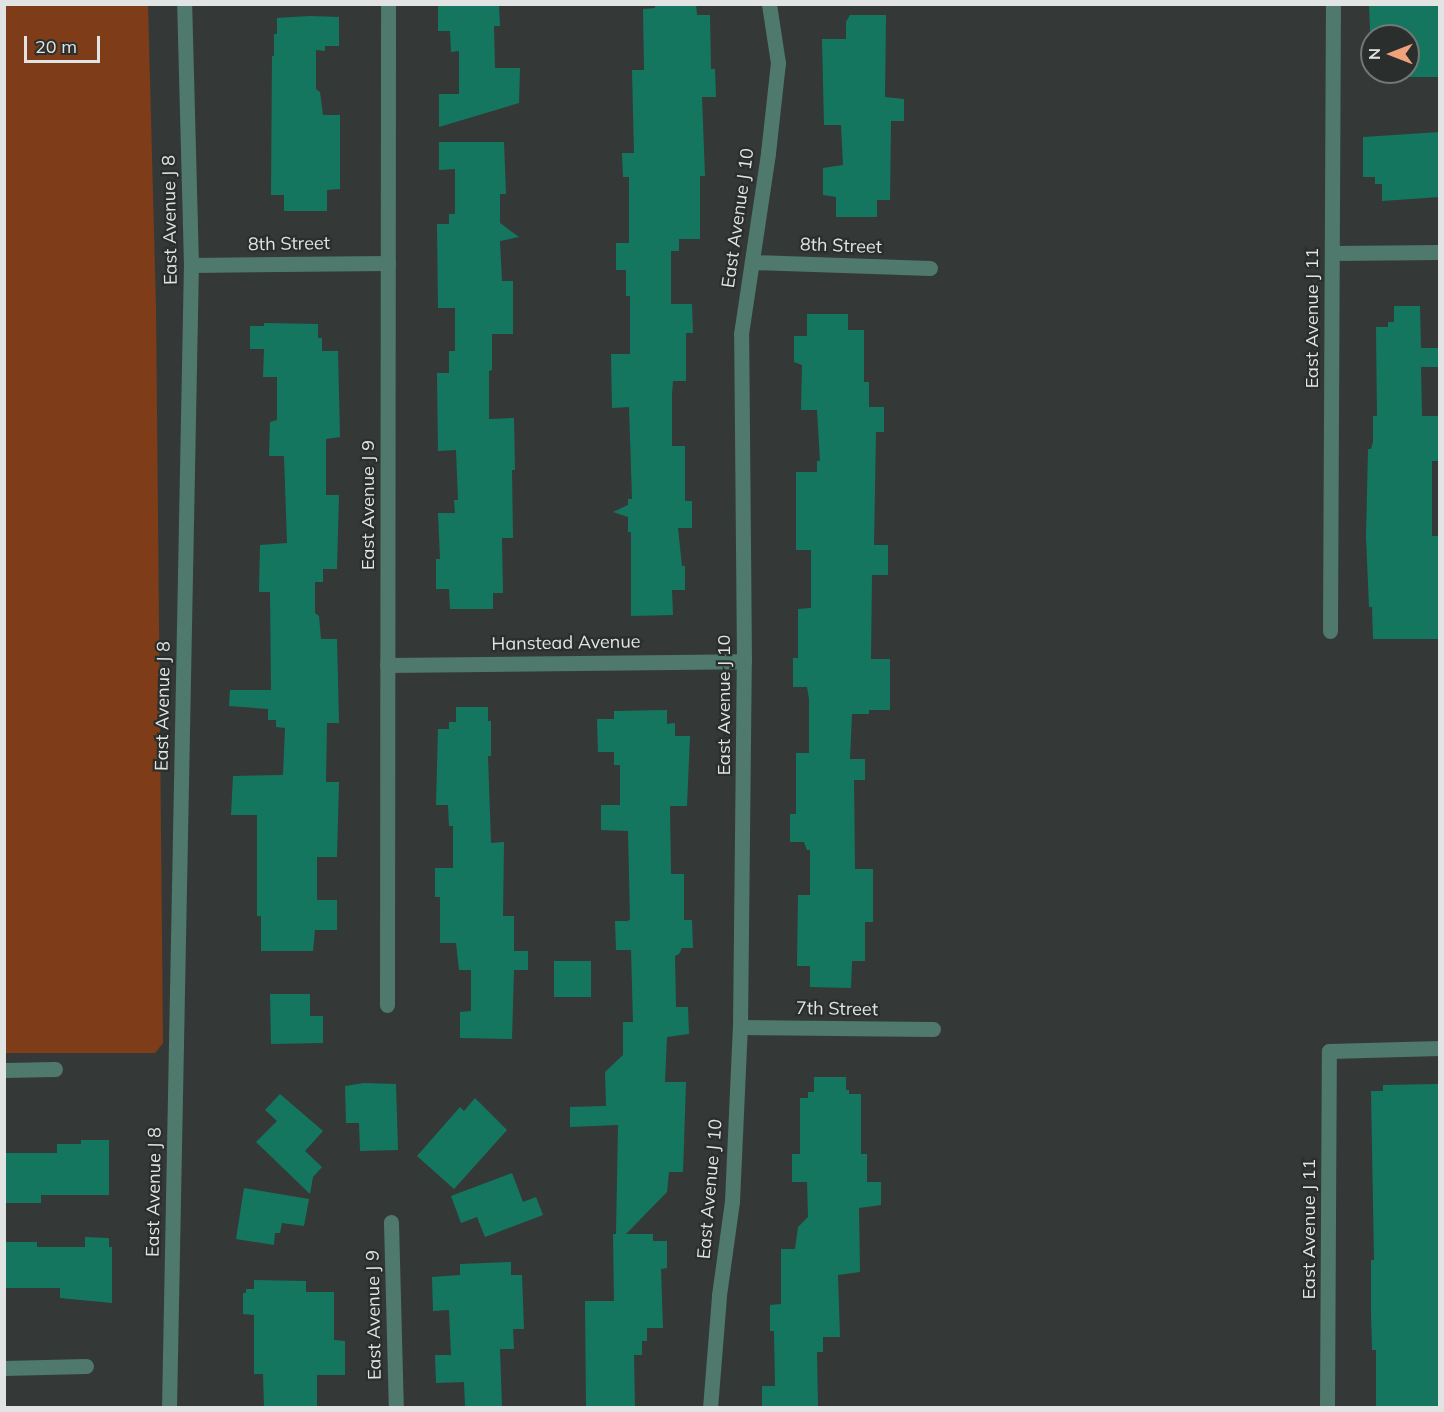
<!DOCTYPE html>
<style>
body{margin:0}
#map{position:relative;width:1444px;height:1412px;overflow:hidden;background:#343937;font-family:Mulish,sans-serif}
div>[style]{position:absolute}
.green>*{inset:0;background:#7e3d18}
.building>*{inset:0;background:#157660;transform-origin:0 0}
.minor>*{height:15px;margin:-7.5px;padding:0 7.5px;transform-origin:7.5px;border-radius:7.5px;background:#4f796c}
span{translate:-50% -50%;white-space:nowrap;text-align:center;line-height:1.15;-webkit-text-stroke:4.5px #2a2f2d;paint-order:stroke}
.street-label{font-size:18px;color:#e1e4e3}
.frame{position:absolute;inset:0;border:6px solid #e1e4e3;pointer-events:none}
.north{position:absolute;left:1360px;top:24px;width:60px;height:60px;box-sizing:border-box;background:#2a2f2d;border:2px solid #737776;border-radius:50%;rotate:270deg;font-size:16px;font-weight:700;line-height:24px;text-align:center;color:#e1e4e3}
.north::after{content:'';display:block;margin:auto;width:21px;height:27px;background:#f1a27b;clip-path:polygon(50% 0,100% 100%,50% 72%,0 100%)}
.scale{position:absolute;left:24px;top:36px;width:76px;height:27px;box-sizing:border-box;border:3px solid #e1e4e3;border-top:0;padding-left:8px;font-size:18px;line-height:21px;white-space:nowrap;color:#e1e4e3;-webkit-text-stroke:4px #2a2f2d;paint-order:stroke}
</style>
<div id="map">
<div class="green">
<div style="clip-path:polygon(5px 4px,148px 5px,156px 307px,163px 1043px,155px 1053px,5px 1053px)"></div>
</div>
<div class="building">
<div style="clip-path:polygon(438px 4px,499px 4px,500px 26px,494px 26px,495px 68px,520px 68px,519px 103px,439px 127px,439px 94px,459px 94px,459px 51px,451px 52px,450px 31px,438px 31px)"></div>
<div style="clip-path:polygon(655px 4px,696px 4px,697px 15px,710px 15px,711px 69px,715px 69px,716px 97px,702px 97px,705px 176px,700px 176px,700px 239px,679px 239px,679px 251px,671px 251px,671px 304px,692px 304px,693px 333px,686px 333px,686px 381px,673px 381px,672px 394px,672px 446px,685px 446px,685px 501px,692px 501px,692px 528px,678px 528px,682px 566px,685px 566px,685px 590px,672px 590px,673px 615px,631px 616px,631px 532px,628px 532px,628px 517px,613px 512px,628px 505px,628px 499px,632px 499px,629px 407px,612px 408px,611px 354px,630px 354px,630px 296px,626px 296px,626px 270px,616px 270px,616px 243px,629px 243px,629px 177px,623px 177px,622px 153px,634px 153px,632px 70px,644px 70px,643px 9px,655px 8px)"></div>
<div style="clip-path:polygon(evenodd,1369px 4px,1440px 4px,1440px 77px,1372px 77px,1369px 4px,1372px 36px,1408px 36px,1408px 72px,1372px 72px,1372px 36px)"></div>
<div style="clip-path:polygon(850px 15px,886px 15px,885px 97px,904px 99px,904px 121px,891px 121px,890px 200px,877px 200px,877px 217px,836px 217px,836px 197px,823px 195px,823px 168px,843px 165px,841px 125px,824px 125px,822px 39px,846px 39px,846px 22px)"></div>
<div style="clip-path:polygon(310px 16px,339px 17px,339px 46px,325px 46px,325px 51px,316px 50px,316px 89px,320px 92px,323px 115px,340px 115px,340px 189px,327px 190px,327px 211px,284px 211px,284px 195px,271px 195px,272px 56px,274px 56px,274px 34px,277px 34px,277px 18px)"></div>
<div style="clip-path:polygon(1440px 132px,1440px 197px,1382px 201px,1382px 184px,1375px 184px,1375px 177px,1363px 177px,1363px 137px)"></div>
<div style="clip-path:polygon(439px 142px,504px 142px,506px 194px,500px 194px,500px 223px,519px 237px,500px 241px,502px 281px,513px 281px,513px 334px,492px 334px,492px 370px,489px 371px,489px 419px,514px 418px,515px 470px,512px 470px,513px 538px,502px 538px,503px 593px,493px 593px,493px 609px,450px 609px,449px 589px,436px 589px,436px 559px,440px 559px,438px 513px,455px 513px,454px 500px,458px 500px,456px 450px,438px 451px,437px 373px,449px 373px,449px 351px,455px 351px,455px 308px,438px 308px,437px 224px,449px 224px,449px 214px,455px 214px,455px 169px,439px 170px)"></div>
<div style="clip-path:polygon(1394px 306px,1420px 306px,1421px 348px,1440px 348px,1440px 367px,1421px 367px,1422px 416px,1440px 416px,1440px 461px,1432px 461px,1432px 536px,1439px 536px,1440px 639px,1373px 639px,1372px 607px,1369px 607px,1366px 537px,1368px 449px,1371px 449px,1373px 442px,1373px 416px,1377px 416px,1376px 327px,1388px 327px,1388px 322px,1394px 322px)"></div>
<div style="clip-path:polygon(807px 314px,848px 314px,848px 330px,864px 330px,864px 382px,869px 382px,869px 407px,884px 407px,884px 432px,876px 432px,874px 545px,888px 545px,888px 575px,872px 575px,871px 659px,890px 659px,890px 710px,869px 710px,869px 714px,852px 714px,850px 759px,865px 759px,865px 780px,854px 780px,855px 869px,873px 869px,873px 922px,865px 922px,865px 961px,852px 961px,851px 988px,810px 987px,810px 966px,797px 966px,798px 895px,810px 895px,810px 850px,807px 850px,804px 842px,790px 842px,790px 814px,796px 814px,796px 753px,809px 753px,809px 699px,807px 687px,793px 687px,793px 658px,798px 658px,798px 609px,811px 608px,811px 550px,796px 550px,796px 472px,817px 472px,817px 461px,820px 461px,817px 410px,801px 410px,802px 365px,794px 362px,794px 336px,807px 336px)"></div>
<div style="clip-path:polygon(264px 323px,318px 324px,318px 338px,322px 338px,322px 351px,338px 351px,340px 437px,326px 439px,326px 495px,339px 495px,337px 569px,323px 569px,323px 582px,315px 582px,315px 613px,319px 616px,321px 639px,337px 639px,339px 723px,327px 723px,326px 782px,339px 782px,337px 857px,317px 857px,317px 900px,337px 900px,337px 930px,315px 930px,313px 951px,261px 951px,261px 916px,257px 916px,257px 815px,231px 815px,233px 776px,283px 775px,285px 728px,276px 727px,276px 720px,268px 720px,268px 709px,229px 706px,230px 690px,271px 690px,270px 592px,259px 592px,260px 545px,287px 543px,284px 456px,269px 456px,270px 422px,277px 420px,277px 377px,263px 377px,264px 349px,250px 349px,250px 326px,264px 326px)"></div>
<div style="clip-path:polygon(456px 707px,488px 707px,488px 721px,491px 721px,491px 756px,488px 756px,491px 843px,504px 842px,503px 916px,514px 916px,514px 951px,528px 951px,528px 970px,514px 970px,512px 1039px,460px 1038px,460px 1012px,471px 1011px,471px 970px,459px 970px,456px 943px,440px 943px,440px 897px,435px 897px,435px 868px,453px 868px,453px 826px,449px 826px,448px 805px,436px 805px,438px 729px,449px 729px,449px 722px,456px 722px)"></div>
<div style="clip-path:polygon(667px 710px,667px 724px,675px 723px,675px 736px,690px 736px,687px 806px,670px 806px,671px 874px,684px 874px,684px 920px,692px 920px,693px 948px,682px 948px,679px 954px,675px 956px,676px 1007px,688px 1007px,689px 1034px,667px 1037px,665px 1082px,686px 1082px,683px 1172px,669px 1172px,667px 1192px,626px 1234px,653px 1234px,653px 1241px,667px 1241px,667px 1268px,661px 1269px,663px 1328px,647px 1328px,647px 1341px,642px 1341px,642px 1355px,634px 1355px,635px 1407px,586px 1407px,585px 1301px,614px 1301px,613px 1234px,616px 1234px,618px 1125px,570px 1127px,570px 1107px,606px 1106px,605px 1072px,623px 1055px,623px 1022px,633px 1022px,631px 950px,616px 950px,615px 921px,628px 921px,630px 919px,628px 831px,601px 830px,601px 805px,620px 805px,620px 765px,614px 765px,614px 752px,598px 752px,597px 719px,614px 719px,614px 711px)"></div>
<div style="left:554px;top:961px;width:37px;height:36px"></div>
<div style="clip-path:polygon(270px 994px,310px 994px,310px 1016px,323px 1016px,323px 1043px,271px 1044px)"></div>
<div style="clip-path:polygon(814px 1077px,846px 1077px,846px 1090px,849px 1090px,849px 1094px,861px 1094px,861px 1154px,867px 1154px,867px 1182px,881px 1182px,881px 1205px,859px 1208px,860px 1272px,838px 1275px,840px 1337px,823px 1337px,823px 1352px,817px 1352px,818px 1407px,762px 1407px,762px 1386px,775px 1386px,774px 1331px,770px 1331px,770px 1305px,781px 1304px,781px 1249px,795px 1249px,798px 1227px,808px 1217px,807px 1182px,792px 1182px,792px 1154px,800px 1154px,800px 1098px,808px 1098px,808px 1092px,814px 1092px)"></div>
<div style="clip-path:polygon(364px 1083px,396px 1084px,398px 1150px,360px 1151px,359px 1123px,346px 1123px,345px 1086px)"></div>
<div style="clip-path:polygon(1439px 1084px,1440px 1407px,1376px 1407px,1376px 1350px,1372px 1350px,1371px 1311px,1371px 1260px,1374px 1260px,1371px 1091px,1383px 1091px,1383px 1085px)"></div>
<div style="clip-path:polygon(280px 1094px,323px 1131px,305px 1151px,322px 1167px,313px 1177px,310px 1194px,256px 1142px,277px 1121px,265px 1110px)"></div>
<div style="clip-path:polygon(475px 1098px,507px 1130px,454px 1189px,417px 1156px,460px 1107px,464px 1111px)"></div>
<div style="clip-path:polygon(81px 1140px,109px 1140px,109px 1195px,41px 1195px,41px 1203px,4px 1203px,4px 1153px,57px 1153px,57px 1144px,81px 1144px)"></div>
<div style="clip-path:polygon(512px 1173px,523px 1202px,536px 1197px,543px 1215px,485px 1237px,477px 1217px,461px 1223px,451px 1196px)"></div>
<div style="clip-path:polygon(244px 1188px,309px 1199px,304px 1226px,282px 1223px,280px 1233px,275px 1233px,274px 1245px,236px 1239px)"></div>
<div style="clip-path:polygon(85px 1237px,109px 1238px,109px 1247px,112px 1247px,112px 1303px,60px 1298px,60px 1288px,4px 1288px,4px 1242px,37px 1242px,37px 1247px,85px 1247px)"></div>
<div style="clip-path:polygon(511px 1262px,511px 1275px,522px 1275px,524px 1329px,513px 1329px,514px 1349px,500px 1349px,502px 1407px,465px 1407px,464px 1382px,436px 1383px,435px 1355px,451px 1355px,449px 1310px,433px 1311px,432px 1277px,460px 1275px,460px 1264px)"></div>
<div style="clip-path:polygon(254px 1280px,306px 1281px,306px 1292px,334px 1292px,334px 1340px,345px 1341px,345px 1375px,317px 1375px,317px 1407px,264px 1407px,263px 1374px,254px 1374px,254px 1315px,243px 1314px,243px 1293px,246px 1293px,246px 1289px,254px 1289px)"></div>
</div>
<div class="minor">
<div style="left:1332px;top:253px;width:108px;rotate:-0.5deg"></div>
<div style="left:752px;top:262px;width:178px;rotate:1.9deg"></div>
<div style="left:191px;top:265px;width:197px;rotate:-0.6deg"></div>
<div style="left:1330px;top:631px;width:627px;rotate:-89.73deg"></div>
<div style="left:387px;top:665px;width:357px;rotate:-0.6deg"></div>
<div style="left:387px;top:1005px;width:1001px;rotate:-89.94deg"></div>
<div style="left:740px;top:1027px;width:193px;rotate:0.6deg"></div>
<div style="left:4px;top:1070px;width:51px;rotate:-1.1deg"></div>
<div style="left:391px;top:1222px;width:186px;rotate:88.5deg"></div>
<div style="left:4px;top:1368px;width:82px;rotate:-1.4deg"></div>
<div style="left:169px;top:1408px;width:1143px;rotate:-88.9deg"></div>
<div style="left:191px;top:265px;width:261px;rotate:-91.5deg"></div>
<div style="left:710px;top:1408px;width:113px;rotate:-85.4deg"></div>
<div style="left:719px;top:1295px;width:95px;rotate:-82.1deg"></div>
<div style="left:732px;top:1201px;width:174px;rotate:-87.4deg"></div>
<div style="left:740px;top:1027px;width:366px;rotate:-89.4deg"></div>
<div style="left:744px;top:661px;width:327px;rotate:-90.5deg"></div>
<div style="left:741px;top:334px;width:183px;rotate:-81.5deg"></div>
<div style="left:768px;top:153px;width:91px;rotate:-83.7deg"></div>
<div style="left:778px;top:63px;width:60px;rotate:-98.7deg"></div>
<div style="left:1327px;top:1408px;width:357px;rotate:-89.7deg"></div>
<div style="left:1329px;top:1051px;width:111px;rotate:-1.5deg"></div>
</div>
<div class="street-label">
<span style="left:738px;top:218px;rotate:-82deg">East Avenue J 10</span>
<span style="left:170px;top:220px;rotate:-91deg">East Avenue J 8</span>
<span style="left:289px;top:244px;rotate:-1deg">8th Street</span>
<span style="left:841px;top:246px;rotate:2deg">8th Street</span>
<span style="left:1312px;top:318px;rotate:-90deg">East Avenue J 11</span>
<span style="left:368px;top:505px;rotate:-90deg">East Avenue J 9</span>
<span style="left:566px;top:643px;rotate:-1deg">Hanstead Avenue</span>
<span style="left:724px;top:705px;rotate:-90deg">East Avenue J 10</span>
<span style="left:163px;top:706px;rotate:-89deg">East Avenue J 8</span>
<span style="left:837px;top:1009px;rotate:1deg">7th Street</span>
<span style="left:710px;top:1189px;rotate:-85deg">East Avenue J 10</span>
<span style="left:154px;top:1192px;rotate:-89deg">East Avenue J 8</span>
<span style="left:1309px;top:1229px;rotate:-90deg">East Avenue J 11</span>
<span style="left:374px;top:1315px;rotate:-91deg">East Avenue J 9</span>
</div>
<div class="frame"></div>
<div class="north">N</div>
<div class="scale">20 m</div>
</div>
